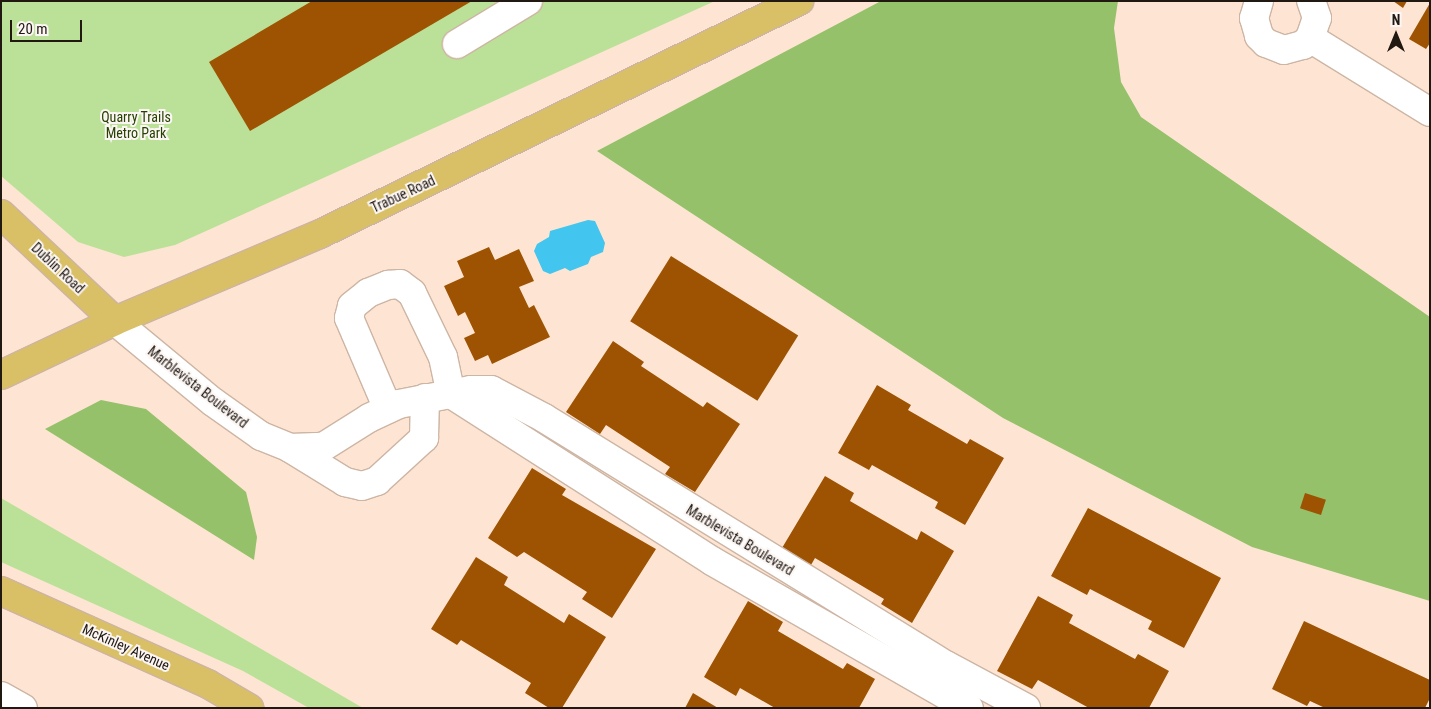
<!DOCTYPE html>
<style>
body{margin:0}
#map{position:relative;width:1431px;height:709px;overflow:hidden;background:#fee5d3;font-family:"Roboto Condensed",sans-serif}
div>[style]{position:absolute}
.green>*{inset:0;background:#bbe198}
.forest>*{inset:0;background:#95c16a}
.water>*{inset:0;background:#42c5ee}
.building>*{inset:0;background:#9d5302;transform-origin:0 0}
.roads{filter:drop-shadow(1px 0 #cdb5a4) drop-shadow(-1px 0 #cdb5a4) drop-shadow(0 1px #cdb5a4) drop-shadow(0 -1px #cdb5a4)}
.minor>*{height:28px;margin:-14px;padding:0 14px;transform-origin:14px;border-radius:14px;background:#fff}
.major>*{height:28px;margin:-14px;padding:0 14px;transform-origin:14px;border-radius:14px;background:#d9bf66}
span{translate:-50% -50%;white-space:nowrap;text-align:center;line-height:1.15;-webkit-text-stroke:4px #fbf6f3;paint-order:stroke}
.park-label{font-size:14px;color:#254000}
.street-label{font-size:14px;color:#211812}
.frame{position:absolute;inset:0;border:2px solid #211812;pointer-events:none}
.north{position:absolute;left:1371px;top:10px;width:50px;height:50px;-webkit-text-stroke:4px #fbf6f3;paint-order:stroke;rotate:0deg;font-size:14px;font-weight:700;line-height:20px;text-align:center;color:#211812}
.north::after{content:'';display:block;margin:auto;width:18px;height:22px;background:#211812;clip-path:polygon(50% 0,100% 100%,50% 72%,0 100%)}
.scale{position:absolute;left:10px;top:20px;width:72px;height:22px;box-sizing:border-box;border:2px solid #211812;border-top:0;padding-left:6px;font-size:15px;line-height:18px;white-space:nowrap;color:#211812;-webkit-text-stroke:4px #fbf6f3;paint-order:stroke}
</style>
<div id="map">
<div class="green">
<div style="clip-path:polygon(1px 1px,715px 1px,175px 245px,124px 257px,78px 242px,1px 176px)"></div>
<div style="clip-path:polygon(1px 498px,363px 708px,309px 708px,243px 671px,1px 562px)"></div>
</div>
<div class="forest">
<div style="clip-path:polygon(881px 1px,1118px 1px,1114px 28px,1121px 82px,1141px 117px,1430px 317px,1430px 601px,1252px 547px,1003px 418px,597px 151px)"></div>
<div style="clip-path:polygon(101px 400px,146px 409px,246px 492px,257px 537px,254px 560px,45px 429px)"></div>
</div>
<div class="water">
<div style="clip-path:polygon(588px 220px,595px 221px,605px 243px,603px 252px,591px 257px,588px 264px,570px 271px,565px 268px,550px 274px,543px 271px,534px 251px,537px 244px,549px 237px,550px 231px)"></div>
</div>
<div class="building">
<div style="clip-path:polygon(312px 1px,472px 1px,250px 131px,209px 62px)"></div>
<div style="clip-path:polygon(1393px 1px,1407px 1px,1403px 8px)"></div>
<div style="clip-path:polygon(1430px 3px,1430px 43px,1426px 49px,1409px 39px)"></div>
<div style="clip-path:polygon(489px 247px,495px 260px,519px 249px,534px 281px,519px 287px,529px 308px,534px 305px,550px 337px,492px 364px,488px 355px,475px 361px,464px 338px,475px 333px,465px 312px,458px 316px,444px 286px,464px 277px,457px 261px)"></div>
<div style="left:671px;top:256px;width:150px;height:77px;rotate:32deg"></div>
<div style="clip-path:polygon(613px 341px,644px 362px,641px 366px,703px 407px,707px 402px,740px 424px,695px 492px,665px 474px,670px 467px,606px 425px,600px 434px,566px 412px)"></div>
<div style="clip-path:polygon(877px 385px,911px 405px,908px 410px,967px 444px,970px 439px,1004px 458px,965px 525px,935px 508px,938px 502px,872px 465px,869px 470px,838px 453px)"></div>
<div style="clip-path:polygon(532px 468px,566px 489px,562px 495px,656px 549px,612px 618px,582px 599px,587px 592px,524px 552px,517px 557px,488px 538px)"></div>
<div style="clip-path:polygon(825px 476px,854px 493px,850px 501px,917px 540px,921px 531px,954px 551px,912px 623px,881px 604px,884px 599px,815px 558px,811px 565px,782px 548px)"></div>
<div style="left:1305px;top:493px;width:22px;height:16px;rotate:18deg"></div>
<div style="clip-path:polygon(1088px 508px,1221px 578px,1184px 648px,1148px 629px,1152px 621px,1090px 589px,1087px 595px,1051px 576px)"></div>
<div style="clip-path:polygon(476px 557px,508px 577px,504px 585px,564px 623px,569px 614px,606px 637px,562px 708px,549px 708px,525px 693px,531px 683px,461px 640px,457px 645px,431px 629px)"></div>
<div style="clip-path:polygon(1038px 596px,1073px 615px,1069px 623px,1135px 659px,1138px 654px,1169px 671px,1149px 708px,1089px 708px,1038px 680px,1032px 689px,997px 671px)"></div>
<div style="clip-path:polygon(748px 601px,783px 622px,778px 631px,843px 669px,847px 663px,875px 679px,859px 708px,775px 708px,740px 688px,736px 696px,704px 677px)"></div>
<div style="clip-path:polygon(1304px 621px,1430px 680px,1430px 698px,1425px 708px,1325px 708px,1310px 701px,1307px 706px,1272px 689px)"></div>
<div style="clip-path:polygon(693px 693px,718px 708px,685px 708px)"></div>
</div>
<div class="roads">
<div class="minor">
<div style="left:1259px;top:1px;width:18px;rotate:106deg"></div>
<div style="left:1254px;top:18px;width:19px;rotate:74deg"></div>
<div style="left:1259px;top:36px;width:10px;rotate:45deg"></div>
<div style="left:1266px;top:43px;width:19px;rotate:21deg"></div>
<div style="left:1284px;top:50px;width:20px;rotate:-15deg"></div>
<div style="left:1303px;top:45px;width:10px;rotate:-45deg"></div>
<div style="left:1310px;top:38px;width:21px;rotate:-71deg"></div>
<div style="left:1317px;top:18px;width:18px;rotate:-109deg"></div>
<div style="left:1310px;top:38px;width:141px;rotate:31.7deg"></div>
<div style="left:457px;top:44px;width:83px;rotate:-31.2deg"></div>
<div style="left:115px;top:321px;width:127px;rotate:39.6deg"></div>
<div style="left:213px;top:402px;width:59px;rotate:35.3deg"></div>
<div style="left:261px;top:436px;width:31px;rotate:22deg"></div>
<div style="left:290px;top:448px;width:33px;rotate:-2deg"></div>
<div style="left:323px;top:447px;width:54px;rotate:-32.2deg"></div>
<div style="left:369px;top:418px;width:33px;rotate:-25deg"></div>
<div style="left:399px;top:404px;width:73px;rotate:-11deg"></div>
<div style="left:471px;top:390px;width:20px"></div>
<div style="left:491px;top:390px;width:60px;rotate:27.8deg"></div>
<div style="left:544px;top:418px;width:472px;rotate:31.6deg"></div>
<div style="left:946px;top:665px;width:91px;rotate:28.3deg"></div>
<div style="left:451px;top:394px;width:310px;rotate:32.6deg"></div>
<div style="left:712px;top:561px;width:296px;rotate:29.8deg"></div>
<div style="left:388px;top:409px;width:99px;rotate:-113.2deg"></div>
<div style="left:349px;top:318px;width:12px;rotate:-76deg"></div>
<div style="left:352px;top:306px;width:21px;rotate:-39deg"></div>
<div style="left:368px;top:293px;width:22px;rotate:-22deg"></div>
<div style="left:388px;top:285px;width:12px;rotate:-5deg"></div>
<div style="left:400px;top:284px;width:15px;rotate:37deg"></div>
<div style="left:412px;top:293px;width:71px;rotate:64.2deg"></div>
<div style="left:443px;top:357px;width:38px;rotate:78deg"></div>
<div style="left:290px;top:448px;width:65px;rotate:31.7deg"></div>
<div style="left:345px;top:482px;width:17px;rotate:13deg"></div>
<div style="left:362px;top:486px;width:16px;rotate:-18deg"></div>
<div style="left:377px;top:481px;width:64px;rotate:-42.5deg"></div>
<div style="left:424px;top:438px;width:40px;rotate:-88.6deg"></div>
<div style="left:1px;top:696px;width:25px;rotate:29deg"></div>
</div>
<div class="major">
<div style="left:1px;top:214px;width:156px;rotate:43.2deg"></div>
<div style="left:1px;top:375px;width:126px;rotate:-25.3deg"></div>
<div style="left:115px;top:321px;width:223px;rotate:-23deg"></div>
<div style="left:320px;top:234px;width:533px;rotate:-25.94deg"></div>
<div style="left:1px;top:591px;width:227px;rotate:24.2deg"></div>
<div style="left:208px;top:684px;width:48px;rotate:30.3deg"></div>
</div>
</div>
<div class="park-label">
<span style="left:136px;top:125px">Quarry Trails<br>Metro Park</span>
</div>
<div class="street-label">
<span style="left:403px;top:194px;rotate:-25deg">Trabue Road</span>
<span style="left:58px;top:268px;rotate:43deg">Dublin Road</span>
<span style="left:198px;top:387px;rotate:38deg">Marblevista Boulevard</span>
<span style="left:740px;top:540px;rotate:31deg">Marblevista Boulevard</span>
<span style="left:126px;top:647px;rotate:24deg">McKinley Avenue</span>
</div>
<div class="frame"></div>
<div class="north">N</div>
<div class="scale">20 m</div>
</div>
